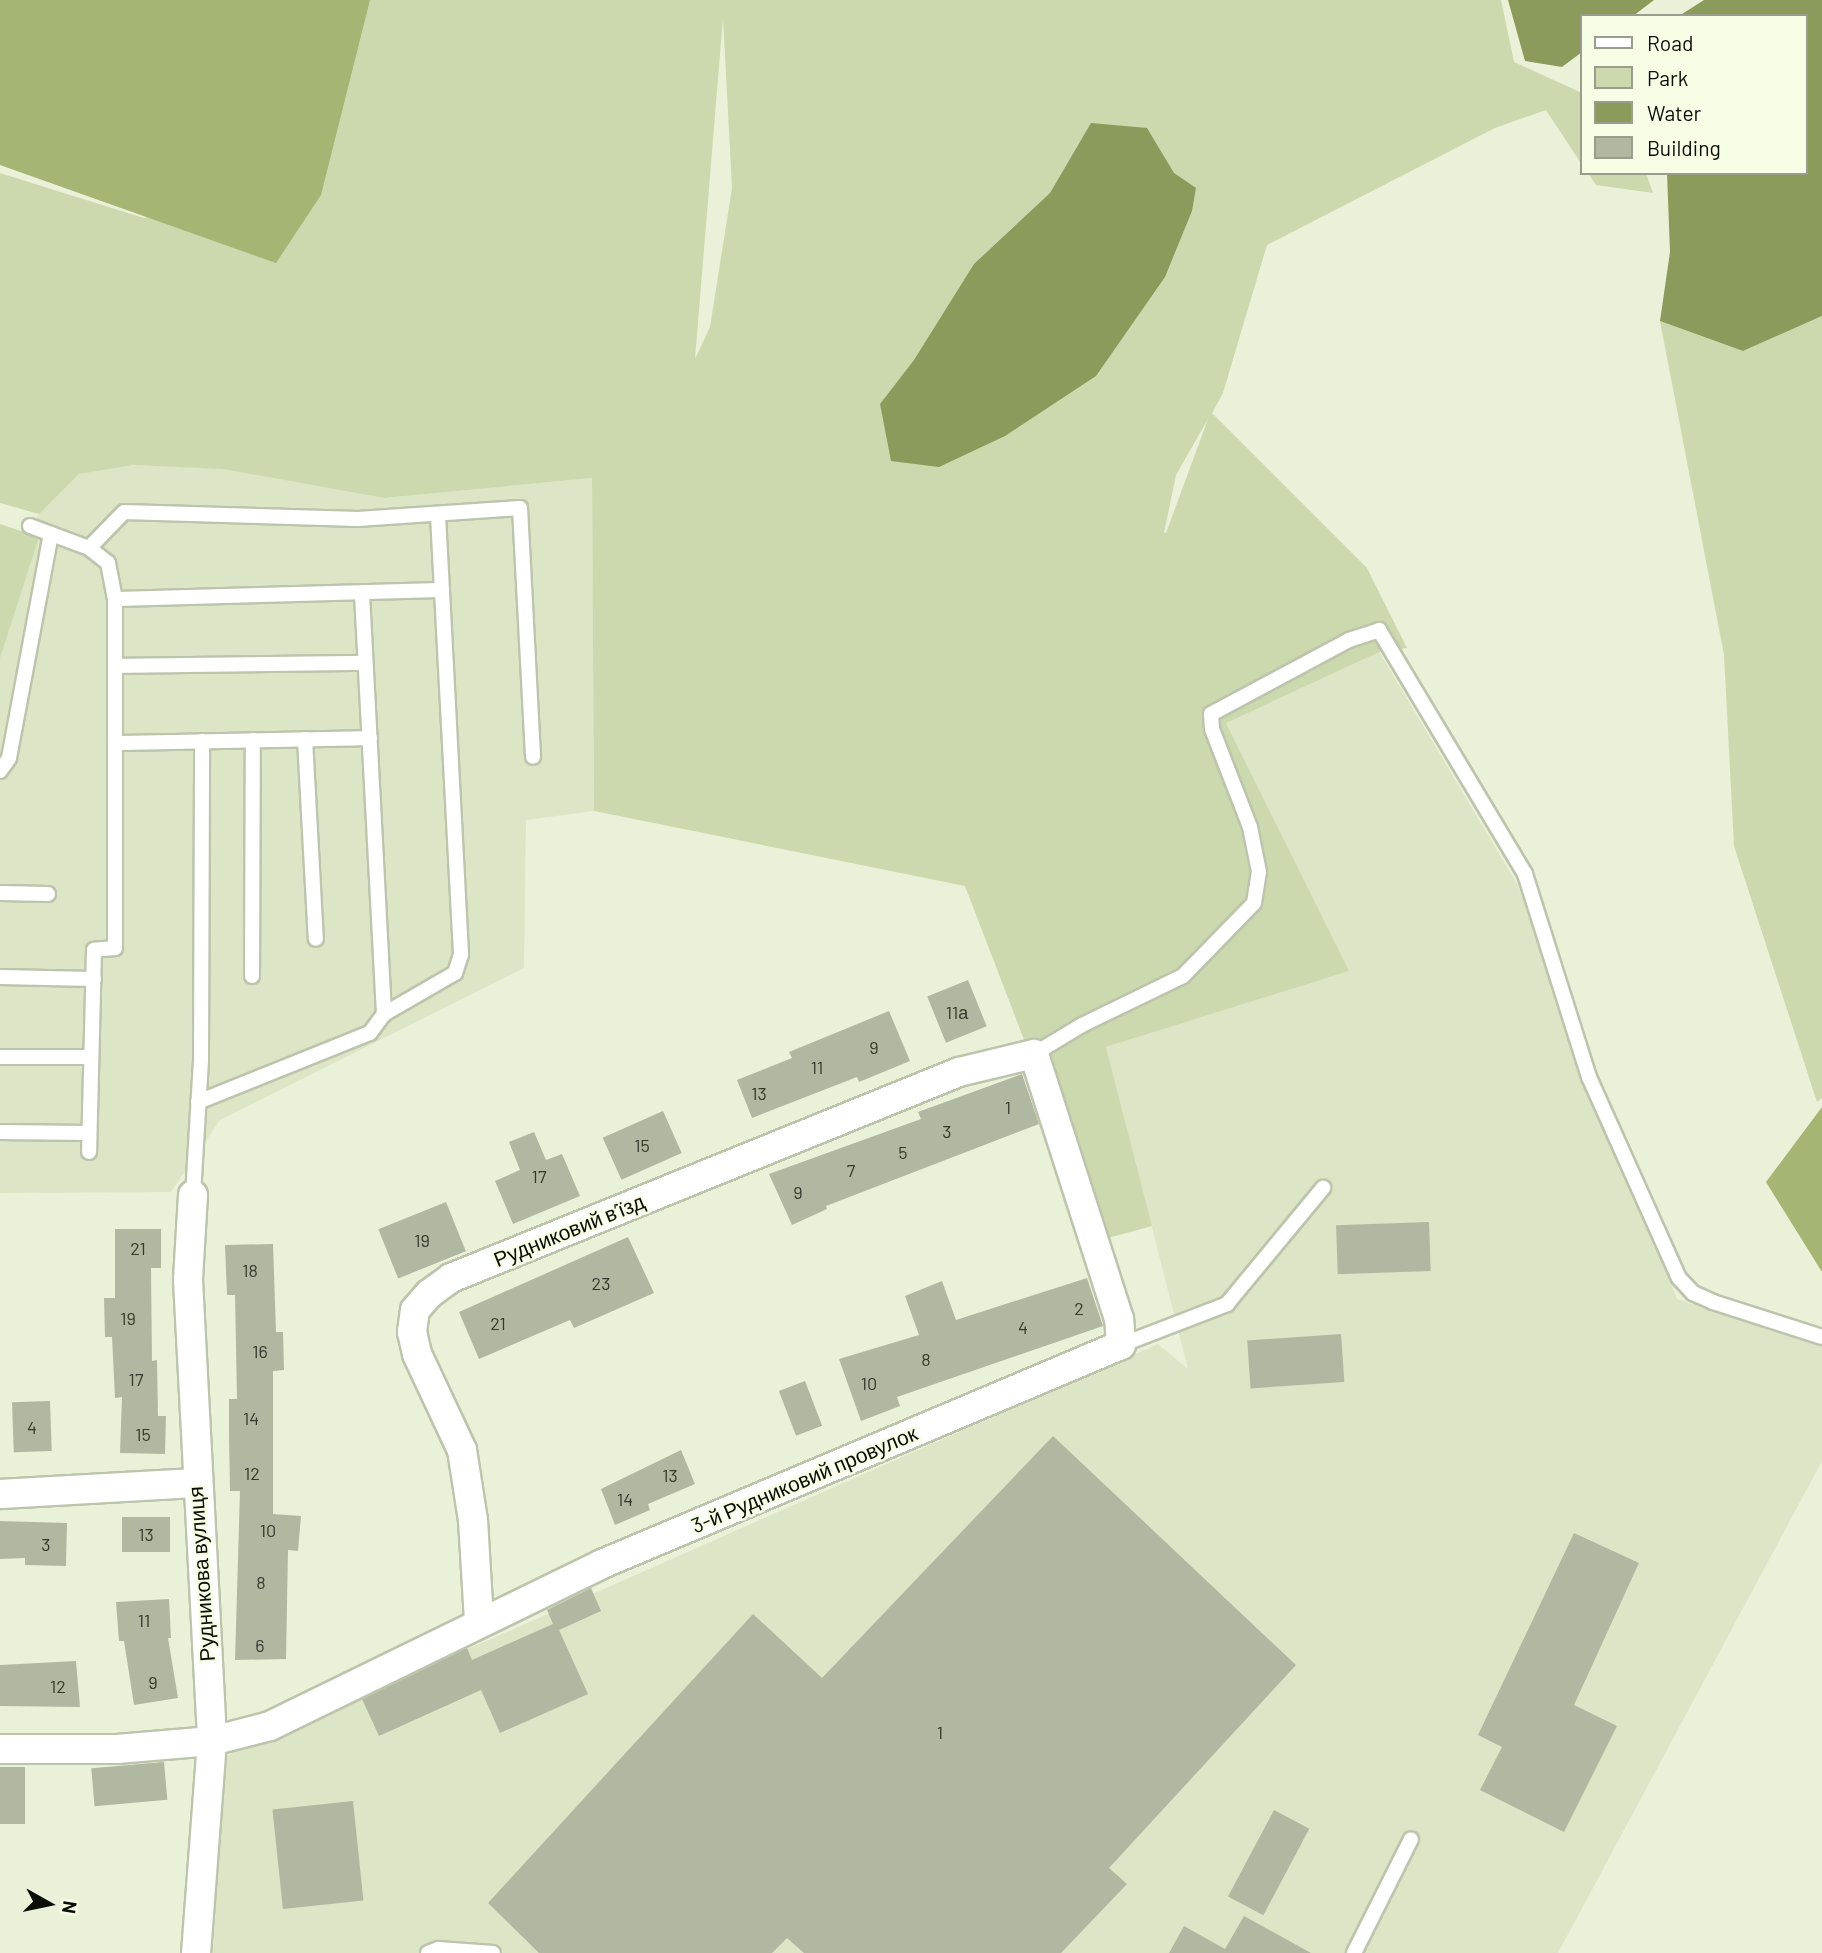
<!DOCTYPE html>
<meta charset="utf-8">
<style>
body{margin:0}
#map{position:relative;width:1822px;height:1953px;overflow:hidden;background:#eaf1d9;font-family:Barlow,sans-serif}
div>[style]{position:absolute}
.built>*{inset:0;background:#dce5c6}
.green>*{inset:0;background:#ccd9ae}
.forest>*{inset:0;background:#a4b574}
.water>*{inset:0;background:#8b9b5c}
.building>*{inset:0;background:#b1b8a1;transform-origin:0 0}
.roads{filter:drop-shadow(2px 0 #bdc4ac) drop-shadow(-2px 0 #bdc4ac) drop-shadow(0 2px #bdc4ac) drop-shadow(0 -2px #bdc4ac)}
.lane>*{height:14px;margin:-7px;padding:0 7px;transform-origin:7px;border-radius:7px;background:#fff}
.street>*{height:28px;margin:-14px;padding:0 14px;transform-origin:14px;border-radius:14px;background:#fff}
span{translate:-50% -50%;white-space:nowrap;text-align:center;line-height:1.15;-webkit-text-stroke:5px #f7fee6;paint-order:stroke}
.number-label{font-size:18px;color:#34382d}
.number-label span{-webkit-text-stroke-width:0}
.street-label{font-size:21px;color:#0b0d06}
.legend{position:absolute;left:1580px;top:14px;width:228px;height:161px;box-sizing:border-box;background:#f7fee6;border:2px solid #999e8c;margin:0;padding:9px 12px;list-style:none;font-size:21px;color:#0b0d06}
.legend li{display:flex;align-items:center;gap:14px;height:35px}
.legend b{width:35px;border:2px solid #999e8c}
.north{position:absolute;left:14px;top:1869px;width:70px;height:70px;-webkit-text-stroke:5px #f7fee6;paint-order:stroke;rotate:99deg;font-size:19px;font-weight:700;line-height:28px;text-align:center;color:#0b0d06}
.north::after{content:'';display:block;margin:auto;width:24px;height:32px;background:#0b0d06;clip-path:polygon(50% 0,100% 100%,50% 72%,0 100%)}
</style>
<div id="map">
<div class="built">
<div style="clip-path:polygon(77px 464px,214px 467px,384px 498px,592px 478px,594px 811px,526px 820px,524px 968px,220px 1120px,171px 1192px,0 1193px,0 614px,30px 526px)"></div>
<div style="clip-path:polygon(1374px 643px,1517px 884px,1677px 1299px,1822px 1345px,1822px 1461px,1558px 1953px,213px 1953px,224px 1757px,1158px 1344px,1188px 1369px,1106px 1047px,1348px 971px,1226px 723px)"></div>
</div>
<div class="green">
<div style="clip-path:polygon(evenodd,81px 0,1501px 0,1514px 62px,1582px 93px,1582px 165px,1546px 110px,1495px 128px,1267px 245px,1223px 393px,1212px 413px,1367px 568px,1407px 648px,1379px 652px,1226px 723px,1349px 971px,1106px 1047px,1152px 1226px,1101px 1240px,965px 886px,594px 811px,592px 478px,384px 498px,223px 469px,133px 465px,79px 474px,39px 514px,0 503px,0 173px,144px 218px,244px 192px,81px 0,723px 18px,732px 188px,710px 327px,695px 359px,723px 18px,81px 0,1208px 419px,1166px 533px,1164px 533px,1176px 475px,1208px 419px)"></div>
<div style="clip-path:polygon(1588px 173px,1646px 173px,1653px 193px,1596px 185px)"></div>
<div style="clip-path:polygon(1822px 316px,1822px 1098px,1817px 1102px,1734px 846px,1724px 655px,1660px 321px,1743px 351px)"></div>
<div style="clip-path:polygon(0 524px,39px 537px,0 658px)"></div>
</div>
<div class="forest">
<div style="clip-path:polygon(0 0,370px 0,321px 195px,276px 263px,0 165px)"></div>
<div style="clip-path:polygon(1822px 1107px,1822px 1272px,1766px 1182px)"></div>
</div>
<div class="water">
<div style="clip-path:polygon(1508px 0,1654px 0,1633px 16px,1582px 16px,1582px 52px,1562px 67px,1525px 61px)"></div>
<div style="clip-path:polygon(1704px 0,1822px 0,1822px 316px,1743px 351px,1660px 321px,1670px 252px,1667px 173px,1806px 173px,1806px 16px,1679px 16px)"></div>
<div style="clip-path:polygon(1091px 123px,1147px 128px,1174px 173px,1196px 188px,1192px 211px,1165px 277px,1096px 376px,1005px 436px,939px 467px,891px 461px,880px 404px,914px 360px,974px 264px,1050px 193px)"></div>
</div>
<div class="building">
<div style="left:968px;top:980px;width:50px;height:44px;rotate:68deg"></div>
<div style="clip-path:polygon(889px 1011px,910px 1061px,859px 1082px,857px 1077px,752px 1118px,737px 1080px,792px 1058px,789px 1052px)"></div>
<div style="clip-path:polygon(1022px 1074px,1039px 1124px,826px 1206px,827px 1209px,792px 1225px,769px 1174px,921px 1119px,918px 1112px)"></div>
<div style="left:663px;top:1111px;width:46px;height:66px;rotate:66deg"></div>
<div style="clip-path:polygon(534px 1132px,546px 1160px,562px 1154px,580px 1196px,513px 1224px,495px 1181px,520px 1170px,509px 1142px)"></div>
<div style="left:446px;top:1202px;width:53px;height:73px;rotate:68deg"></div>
<div style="left:1429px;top:1222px;width:49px;height:93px;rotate:88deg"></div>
<div style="clip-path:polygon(115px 1229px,161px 1229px,161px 1268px,151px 1268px,152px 1361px,157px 1360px,158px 1416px,166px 1416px,165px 1454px,120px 1453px,122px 1397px,115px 1398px,112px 1337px,105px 1337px,104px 1298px,115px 1298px)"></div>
<div style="clip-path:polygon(628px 1237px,654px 1293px,574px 1328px,570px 1320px,479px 1359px,459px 1312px)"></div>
<div style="clip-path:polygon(273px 1244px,276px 1332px,283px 1332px,284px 1370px,273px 1371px,273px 1514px,301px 1516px,298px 1551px,288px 1550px,286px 1659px,235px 1660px,240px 1491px,230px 1491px,229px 1436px,229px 1399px,237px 1399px,235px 1295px,227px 1295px,225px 1245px)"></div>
<div style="clip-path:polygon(1087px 1278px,1103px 1326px,897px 1397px,900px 1406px,861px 1421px,839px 1359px,919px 1335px,905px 1296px,942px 1281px,956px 1320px)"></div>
<div style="left:1341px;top:1334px;width:48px;height:94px;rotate:86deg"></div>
<div style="left:805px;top:1381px;width:48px;height:28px;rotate:69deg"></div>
<div style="left:50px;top:1401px;width:50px;height:38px;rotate:88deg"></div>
<div style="clip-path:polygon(1053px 1436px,1296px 1665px,1109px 1868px,1127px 1884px,1061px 1953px,804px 1953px,787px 1938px,772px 1953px,539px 1953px,488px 1903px,753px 1614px,822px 1678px)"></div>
<div style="clip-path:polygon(681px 1450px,695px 1484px,648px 1504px,650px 1510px,615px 1525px,601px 1489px)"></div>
<div style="left:122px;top:1517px;width:48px;height:35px"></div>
<div style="clip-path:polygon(0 1521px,67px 1523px,66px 1566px,25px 1565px,25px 1558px,0 1559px)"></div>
<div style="clip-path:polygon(1574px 1533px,1639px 1563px,1574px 1705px,1617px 1726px,1564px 1832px,1480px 1790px,1502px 1747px,1478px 1735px)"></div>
<div style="clip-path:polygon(591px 1588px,601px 1611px,559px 1630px,588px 1694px,500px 1733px,481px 1690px,379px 1736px,362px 1699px,467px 1648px,472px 1660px,553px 1624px,547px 1610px)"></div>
<div style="clip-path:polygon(169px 1599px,171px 1638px,168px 1638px,178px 1698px,134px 1705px,124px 1641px,119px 1641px,116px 1602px)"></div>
<div style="clip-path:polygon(76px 1661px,80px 1707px,0 1706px,0 1665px)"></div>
<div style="left:164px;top:1762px;width:38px;height:73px;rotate:85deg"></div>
<div style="left:25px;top:1767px;width:57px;height:25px;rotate:90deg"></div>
<div style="left:353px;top:1801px;width:100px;height:81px;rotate:84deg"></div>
<div style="left:1274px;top:1810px;width:40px;height:98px;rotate:28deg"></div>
<div style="clip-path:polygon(1244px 1916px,1311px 1953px,1169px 1953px,1184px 1926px,1225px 1949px)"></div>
</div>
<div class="roads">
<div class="lane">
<div style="left:30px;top:526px;width:63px;rotate:20.4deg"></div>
<div style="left:89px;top:548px;width:24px;rotate:38deg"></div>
<div style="left:108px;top:563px;width:37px;rotate:79deg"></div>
<div style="left:115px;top:599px;width:349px;rotate:90deg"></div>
<div style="left:115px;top:948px;width:21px;rotate:175deg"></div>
<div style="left:94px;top:950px;width:202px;rotate:91.4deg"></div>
<div style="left:89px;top:548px;width:50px;rotate:-45.8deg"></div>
<div style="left:124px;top:512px;width:234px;rotate:1.7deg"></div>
<div style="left:358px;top:519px;width:162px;rotate:-3.9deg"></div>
<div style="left:520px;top:508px;width:249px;rotate:87deg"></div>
<div style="left:362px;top:594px;width:421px;rotate:87deg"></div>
<div style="left:115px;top:599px;width:327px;rotate:-1.6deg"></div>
<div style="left:115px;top:666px;width:249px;rotate:-0.7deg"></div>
<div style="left:305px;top:739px;width:200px;rotate:86.9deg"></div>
<div style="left:115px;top:743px;width:255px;rotate:-1.1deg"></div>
<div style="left:0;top:771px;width:16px;rotate:-55deg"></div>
<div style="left:9px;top:758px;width:228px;rotate:-79.4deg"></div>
<div style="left:0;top:893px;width:48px;rotate:1.2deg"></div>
<div style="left:252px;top:976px;width:236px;rotate:-89.8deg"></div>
<div style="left:0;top:977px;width:94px;rotate:1.2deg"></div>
<div style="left:1034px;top:1054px;width:56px;rotate:-31.1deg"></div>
<div style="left:1082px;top:1025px;width:112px;rotate:-25.9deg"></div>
<div style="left:1183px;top:976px;width:102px;rotate:-45.8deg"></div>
<div style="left:1254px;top:903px;width:31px;rotate:-81deg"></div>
<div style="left:1259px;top:872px;width:46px;rotate:-101.3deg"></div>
<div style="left:1250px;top:827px;width:105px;rotate:-111.2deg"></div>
<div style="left:1212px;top:729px;width:15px;rotate:-94deg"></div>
<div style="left:1211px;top:714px;width:157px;rotate:-28.2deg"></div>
<div style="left:1349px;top:640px;width:32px;rotate:-18deg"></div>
<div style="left:1379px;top:630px;width:284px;rotate:59.1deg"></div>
<div style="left:1525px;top:874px;width:213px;rotate:72.5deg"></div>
<div style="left:1589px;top:1077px;width:220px;rotate:65.9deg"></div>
<div style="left:1679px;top:1278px;width:21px;rotate:47deg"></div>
<div style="left:1693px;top:1293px;width:22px;rotate:24deg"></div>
<div style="left:1713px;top:1302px;width:114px;rotate:17.8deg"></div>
<div style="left:0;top:1057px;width:91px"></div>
<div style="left:198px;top:1102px;width:185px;rotate:-21.9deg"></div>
<div style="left:370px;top:1033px;width:24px;rotate:-54deg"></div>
<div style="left:384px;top:1014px;width:82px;rotate:-30deg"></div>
<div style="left:455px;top:973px;width:20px;rotate:-72deg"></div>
<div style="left:461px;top:954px;width:438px;rotate:-93deg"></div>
<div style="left:0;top:1132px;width:88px;rotate:0.7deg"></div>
<div style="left:193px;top:1195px;width:136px;rotate:-86.6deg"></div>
<div style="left:201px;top:1059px;width:318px;rotate:-89.8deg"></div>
<div style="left:1121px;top:1345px;width:114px;rotate:-21.1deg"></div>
<div style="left:1227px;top:1304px;width:151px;rotate:-50.4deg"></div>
<div style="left:428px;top:1953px;width:11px;rotate:-22deg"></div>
<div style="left:438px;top:1949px;width:55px;rotate:4.2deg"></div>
<div style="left:1354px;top:1953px;width:127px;rotate:-63.4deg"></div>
</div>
<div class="street">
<div style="left:193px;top:1195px;width:85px;rotate:93.4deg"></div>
<div style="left:188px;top:1280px;width:462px;rotate:87deg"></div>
<div style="left:212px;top:1741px;width:213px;rotate:94.3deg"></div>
<div style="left:0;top:1494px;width:195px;rotate:-3.2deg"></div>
<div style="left:0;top:1749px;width:117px"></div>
<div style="left:117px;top:1749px;width:95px;rotate:-4.8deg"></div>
<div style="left:212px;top:1741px;width:60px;rotate:-14.5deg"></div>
<div style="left:270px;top:1726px;width:369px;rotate:-26deg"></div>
<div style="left:602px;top:1564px;width:563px;rotate:-22.88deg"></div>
<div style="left:1121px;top:1345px;width:26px;rotate:-94deg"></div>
<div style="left:1119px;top:1319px;width:278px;rotate:-107.8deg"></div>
<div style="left:1034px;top:1054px;width:77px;rotate:166.5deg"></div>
<div style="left:959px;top:1072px;width:548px;rotate:157.93deg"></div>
<div style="left:451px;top:1278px;width:27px;rotate:144deg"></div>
<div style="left:429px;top:1294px;width:21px;rotate:131deg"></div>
<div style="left:415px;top:1310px;width:22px;rotate:98deg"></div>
<div style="left:412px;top:1332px;width:23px;rotate:77deg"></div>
<div style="left:417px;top:1354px;width:106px;rotate:64.9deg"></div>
<div style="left:462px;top:1450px;width:71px;rotate:81.1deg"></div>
<div style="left:473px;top:1520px;width:101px;rotate:86.6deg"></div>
</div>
</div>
<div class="number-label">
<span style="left:957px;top:1012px">11а</span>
<span style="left:874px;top:1047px">9</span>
<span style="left:817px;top:1067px">11</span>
<span style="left:759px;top:1093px">13</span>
<span style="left:1008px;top:1107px">1</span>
<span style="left:947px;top:1131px">3</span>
<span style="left:642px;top:1145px">15</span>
<span style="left:903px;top:1152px">5</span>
<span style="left:851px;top:1170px">7</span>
<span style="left:539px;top:1176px">17</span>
<span style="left:798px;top:1192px">9</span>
<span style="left:422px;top:1240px">19</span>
<span style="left:138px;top:1248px">21</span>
<span style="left:250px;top:1270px">18</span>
<span style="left:601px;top:1283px">23</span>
<span style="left:1079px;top:1308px">2</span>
<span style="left:128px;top:1318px">19</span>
<span style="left:498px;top:1323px">21</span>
<span style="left:1023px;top:1327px">4</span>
<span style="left:260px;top:1351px">16</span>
<span style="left:926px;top:1359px">8</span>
<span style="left:136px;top:1379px">17</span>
<span style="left:869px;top:1383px">10</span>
<span style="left:251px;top:1418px">14</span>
<span style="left:32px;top:1427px">4</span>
<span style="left:143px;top:1434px">15</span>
<span style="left:252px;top:1473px">12</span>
<span style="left:670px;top:1475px">13</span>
<span style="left:625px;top:1499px">14</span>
<span style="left:268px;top:1530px">10</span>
<span style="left:146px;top:1534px">13</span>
<span style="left:46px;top:1544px">3</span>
<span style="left:261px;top:1582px">8</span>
<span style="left:144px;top:1620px">11</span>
<span style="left:260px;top:1645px">6</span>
<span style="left:153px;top:1682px">9</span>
<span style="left:58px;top:1686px">12</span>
<span style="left:940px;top:1732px">1</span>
</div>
<div class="street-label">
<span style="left:569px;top:1230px;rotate:-22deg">Рудниковий в’їзд</span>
<span style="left:804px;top:1479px;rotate:-23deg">3-й Рудниковий провулок</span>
<span style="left:201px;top:1574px;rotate:-94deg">Рудникова вулиця</span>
</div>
<ul class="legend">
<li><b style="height:9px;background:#fff"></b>Road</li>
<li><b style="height:19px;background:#ccd9ae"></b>Park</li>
<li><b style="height:19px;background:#8b9b5c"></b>Water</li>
<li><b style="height:19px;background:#b1b8a1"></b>Building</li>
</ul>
<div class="north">N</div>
</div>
